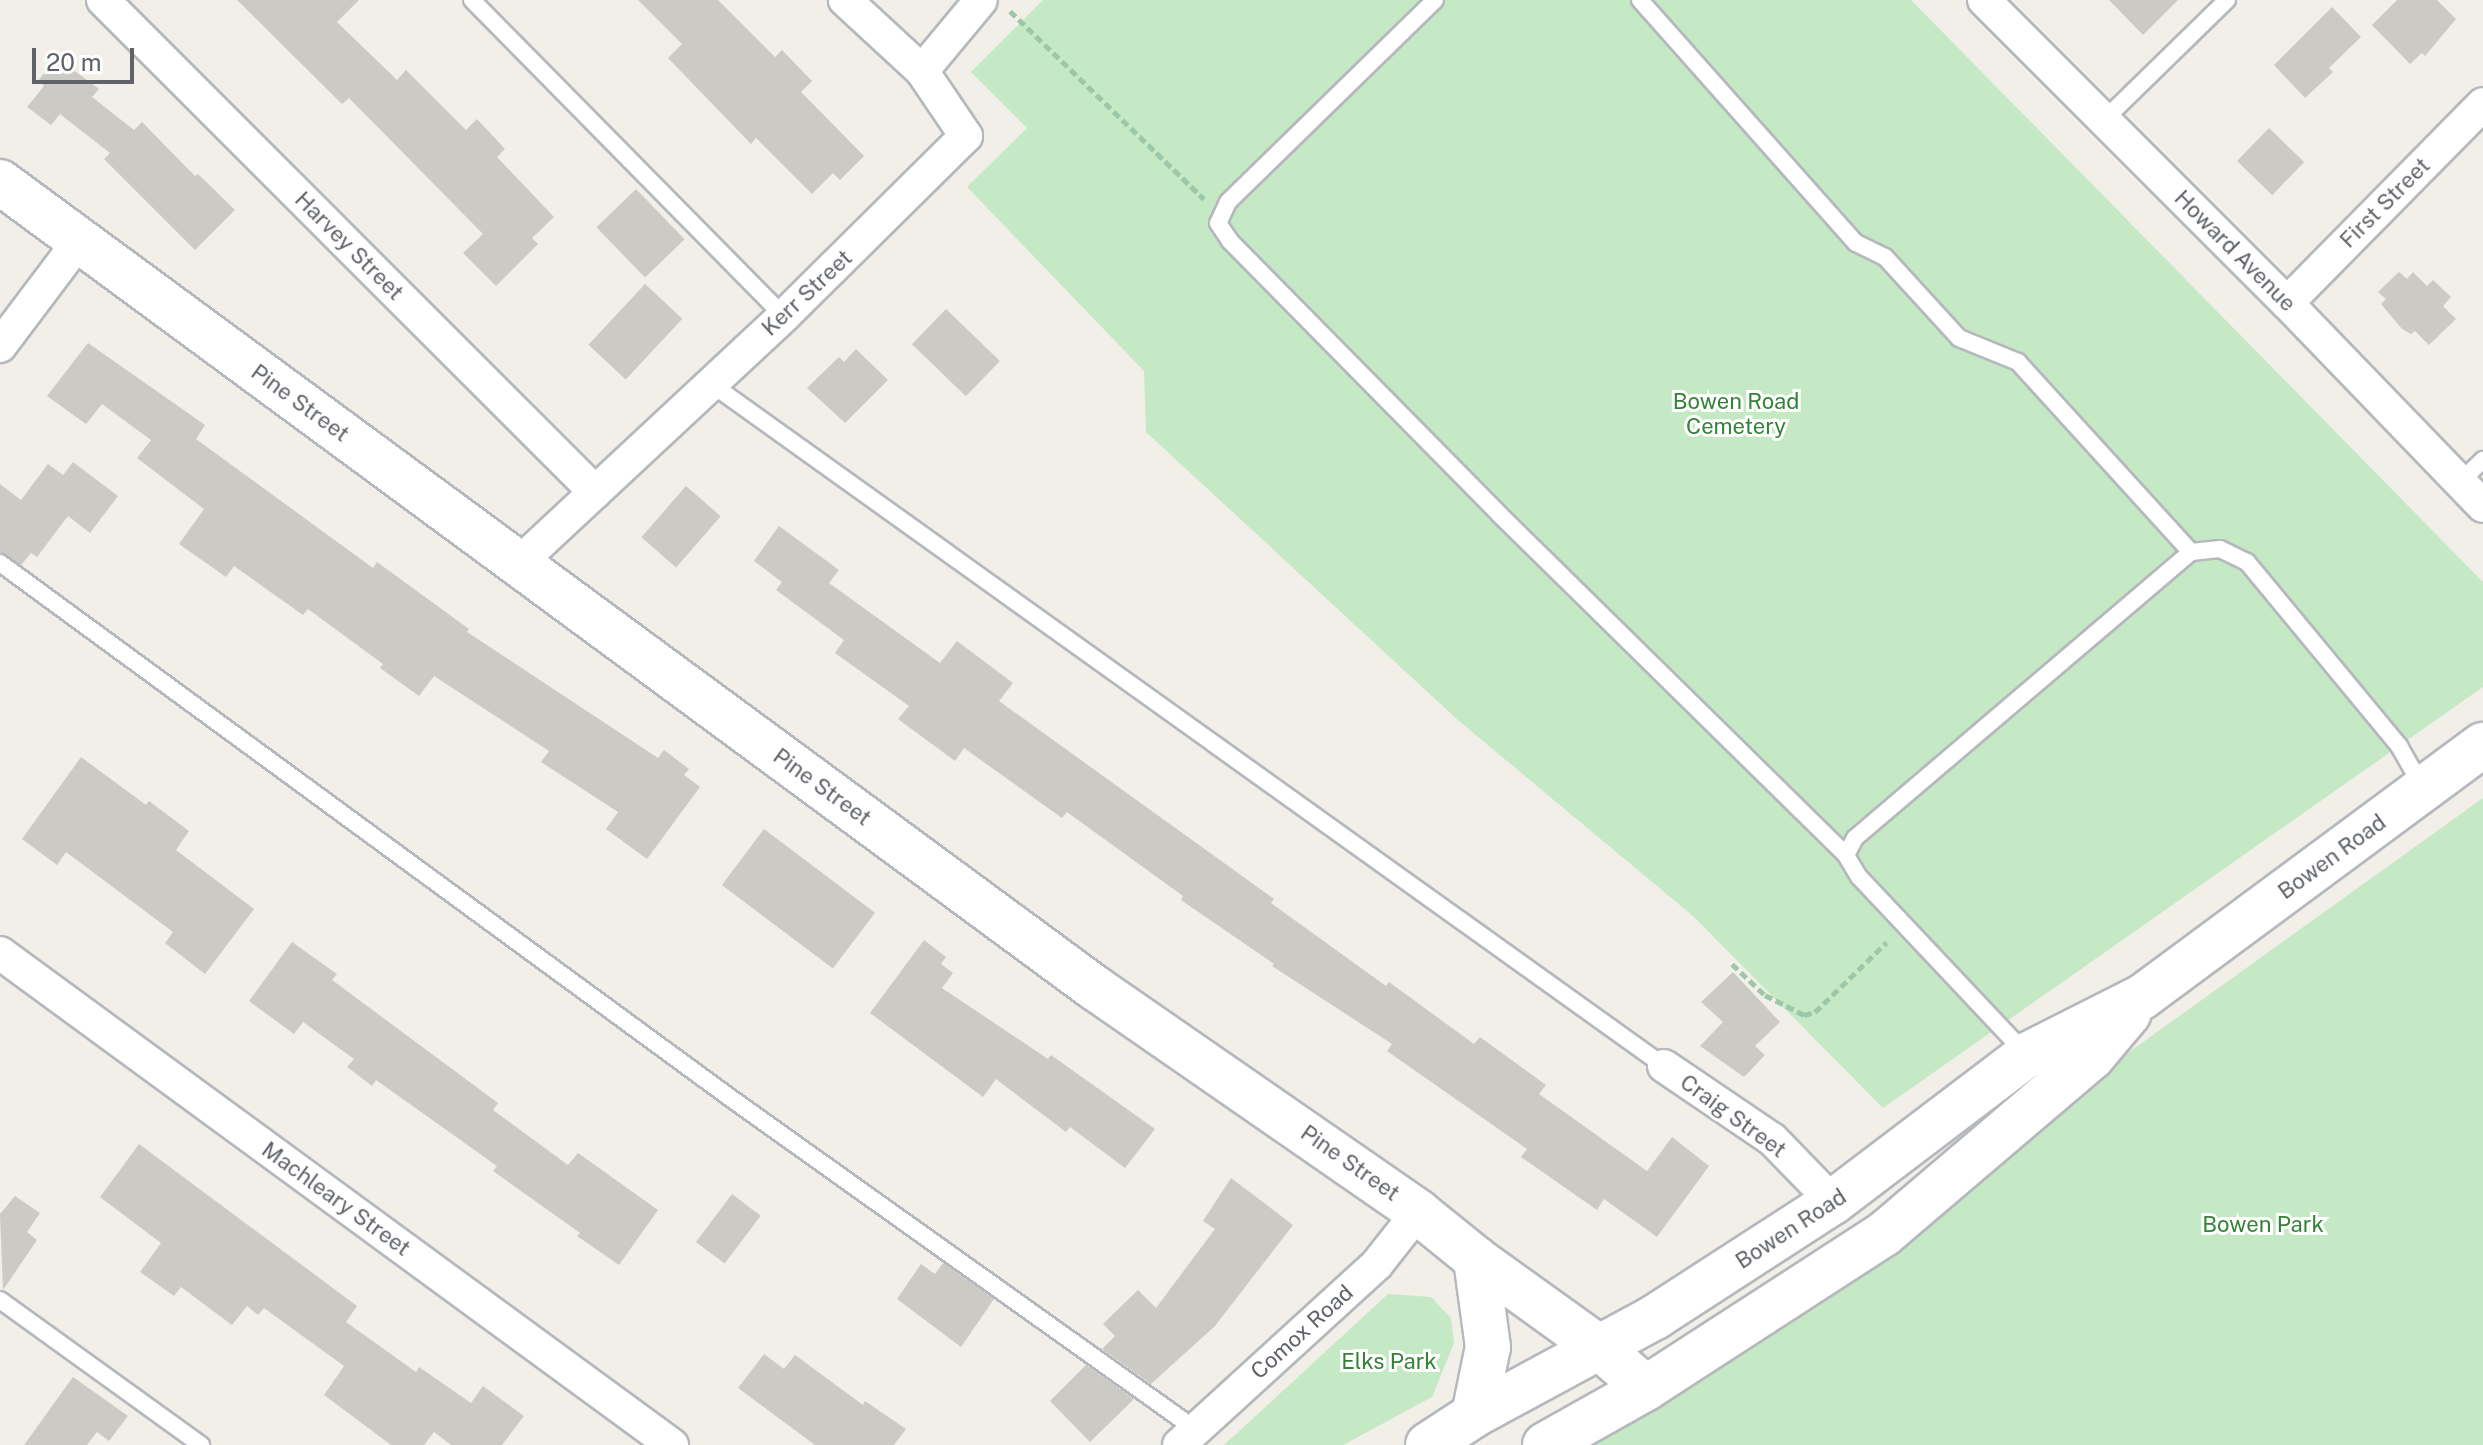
<!DOCTYPE html>
<style>
body{margin:0}
#map{position:relative;width:2483px;height:1445px;overflow:hidden;background:#f1efe8;font-family:"Public Sans",sans-serif}
div>[style]{position:absolute}
.green>*{inset:0;background:#c5e8c5}
.building>*{inset:0;background:#cccac5;transform-origin:0 0}
.path>*{height:5px;margin-top:-2.5px;transform-origin:0;background:repeating-linear-gradient(90deg,#9cc7a9 0 8px,transparent 0 12px)}
.roads{filter:drop-shadow(2px 0 #b5b8bc) drop-shadow(-2px 0 #b5b8bc) drop-shadow(0 2px #b5b8bc) drop-shadow(0 -2px #b5b8bc)}
.lane>*{height:16px;margin:-8px;padding:0 8px;transform-origin:8px;border-radius:8px;background:#fff}
.street>*{height:32px;margin:-16px;padding:0 16px;transform-origin:16px;border-radius:16px;background:#fff}
.secondary>*{height:44px;margin:-22px;padding:0 22px;transform-origin:22px;border-radius:22px;background:#fff}
span{translate:-50% -50%;white-space:nowrap;text-align:center;line-height:1.15;-webkit-text-stroke:6px #fff;paint-order:stroke}
.street-label{font-size:22px;color:#5f6368}
.park-label{font-size:22px;color:#348238}
.scale{position:absolute;left:32px;top:48px;width:102px;height:36px;box-sizing:border-box;border:4px solid #5f6368;border-top:0;padding-left:10px;font-size:24px;line-height:28px;white-space:nowrap;color:#5f6368;-webkit-text-stroke:6px #fff;paint-order:stroke}
</style>
<div id="map">
<div class="green">
<div style="clip-path:polygon(1043px 0,1911px 0,2483px 582px,2483px 687px,1883px 1108px,1693px 916px,1459px 721px,1146px 432px,1144px 371px,967px 187px,1027px 128px,971px 72px)"></div>
<div style="clip-path:polygon(2483px 798px,2483px 1445px,1582px 1445px)"></div>
<div style="clip-path:polygon(1388px 1294px,1431px 1297px,1451px 1318px,1454px 1343px,1432px 1397px,1343px 1445px,1224px 1445px)"></div>
</div>
<div class="building">
<div style="clip-path:polygon(237px 0,359px 0,337px 22px,397px 80px,406px 70px,466px 130px,477px 119px,505px 149px,497px 157px,554px 217px,532px 238px,538px 244px,496px 286px,463px 253px,483px 234px,349px 98px,342px 104px)"></div>
<div style="clip-path:polygon(638px 0,718px 0,775px 57px,782px 50px,812px 81px,801px 92px,864px 156px,840px 180px,833px 173px,812px 194px,756px 138px,751px 144px,668px 58px,682px 44px)"></div>
<div style="clip-path:polygon(2109px 0,2178px 0,2143px 35px)"></div>
<div style="clip-path:polygon(2397px 0,2437px 0,2456px 19px,2425px 56px,2422px 53px,2410px 64px,2372px 25px)"></div>
<div style="clip-path:polygon(2332px 7px,2361px 37px,2329px 68px,2333px 72px,2305px 98px,2274px 65px)"></div>
<div style="clip-path:polygon(56px 57px,99px 89px,92px 97px,134px 130px,142px 122px,195px 176px,198px 174px,235px 210px,195px 250px,104px 159px,110px 153px,60px 114px,51px 125px,27px 107px,44px 86px,38px 81px)"></div>
<div style="left:2269px;top:128px;width:49px;height:46px;rotate:44deg"></div>
<div style="left:636px;top:189px;width:70px;height:55px;rotate:46deg"></div>
<div style="clip-path:polygon(2399px 272px,2407px 279px,2413px 272px,2427px 286px,2433px 280px,2451px 297px,2443px 306px,2456px 319px,2429px 345px,2415px 331px,2411px 334px,2402px 329px,2381px 304px,2386px 299px,2378px 292px)"></div>
<div style="left:645px;top:284px;width:51px;height:83px;rotate:43deg"></div>
<div style="left:946px;top:309px;width:75px;height:49px;rotate:44deg"></div>
<div style="clip-path:polygon(88px 343px,205px 425px,196px 439px,373px 568px,377px 562px,469px 629px,467px 632px,658px 758px,664px 750px,689px 769px,684px 775px,700px 787px,647px 859px,606px 829px,618px 812px,541px 762px,549px 751px,434px 676px,419px 696px,380px 668px,383px 664px,308px 609px,303px 615px,234px 566px,226px 577px,179px 544px,204px 509px,137px 458px,151px 440px,102px 404px,86px 424px,47px 396px)"></div>
<div style="clip-path:polygon(856px 349px,888px 380px,845px 423px,807px 388px,839px 357px,844px 362px)"></div>
<div style="clip-path:polygon(73px 462px,118px 496px,90px 533px,68px 516px,37px 557px,31px 553px,21px 565px,0 552px,0 484px,21px 500px,48px 464px,63px 475px)"></div>
<div style="left:686px;top:486px;width:46px;height:68px;rotate:41deg"></div>
<div style="clip-path:polygon(779px 526px,839px 570px,829px 583px,940px 663px,957px 641px,1013px 683px,999px 701px,1274px 899px,1271px 903px,1386px 986px,1389px 982px,1474px 1044px,1480px 1037px,1546px 1085px,1539px 1094px,1647px 1171px,1672px 1137px,1709px 1166px,1657px 1237px,1604px 1199px,1597px 1210px,1521px 1157px,1527px 1149px,1387px 1051px,1392px 1044px,1272px 966px,1274px 964px,1181px 900px,1183px 896px,1067px 812px,1062px 818px,964px 748px,955px 761px,898px 719px,909px 706px,835px 653px,844px 640px,776px 590px,782px 582px,754px 561px)"></div>
<div style="clip-path:polygon(81px 757px,146px 805px,149px 801px,189px 831px,176px 850px,254px 909px,205px 974px,165px 943px,173px 932px,66px 852px,57px 865px,22px 839px)"></div>
<div style="left:764px;top:829px;width:139px;height:70px;rotate:37deg"></div>
<div style="clip-path:polygon(924px 940px,946px 957px,941px 964px,953px 973px,942px 988px,1048px 1059px,1051px 1055px,1155px 1129px,1125px 1168px,1070px 1127px,1066px 1132px,996px 1079px,983px 1097px,870px 1013px)"></div>
<div style="clip-path:polygon(292px 942px,337px 974px,332px 980px,498px 1103px,493px 1110px,568px 1165px,578px 1153px,658px 1210px,619px 1265px,577px 1236px,580px 1233px,493px 1171px,497px 1166px,376px 1080px,372px 1086px,347px 1067px,354px 1059px,303px 1022px,294px 1034px,249px 1001px)"></div>
<div style="clip-path:polygon(1733px 972px,1780px 1022px,1755px 1046px,1765px 1055px,1744px 1077px,1700px 1046px,1723px 1022px,1701px 1002px)"></div>
<div style="clip-path:polygon(139px 1144px,357px 1306px,346px 1322px,416px 1372px,419px 1367px,471px 1403px,483px 1386px,524px 1416px,502px 1445px,451px 1445px,434px 1432px,424px 1445px,391px 1445px,324px 1395px,344px 1366px,264px 1308px,258px 1315px,247px 1306px,232px 1325px,181px 1287px,174px 1296px,140px 1272px,161px 1243px,100px 1197px)"></div>
<div style="clip-path:polygon(1231px 1178px,1293px 1225px,1215px 1326px,1151px 1384px,1102px 1349px,1115px 1336px,1103px 1324px,1138px 1290px,1156px 1308px,1215px 1229px,1203px 1221px)"></div>
<div style="left:732px;top:1194px;width:36px;height:60px;rotate:37deg"></div>
<div style="clip-path:polygon(15px 1196px,40px 1213px,27px 1232px,37px 1240px,3px 1290px,0 1214px)"></div>
<div style="clip-path:polygon(943px 1263px,994px 1299px,961px 1347px,897px 1299px,921px 1264px,935px 1274px)"></div>
<div style="clip-path:polygon(764px 1354px,784px 1369px,795px 1355px,863px 1405px,865px 1401px,906px 1429px,894px 1445px,815px 1445px,738px 1388px)"></div>
<div style="clip-path:polygon(1086px 1365px,1134px 1399px,1090px 1442px,1050px 1401px)"></div>
<div style="clip-path:polygon(73px 1377px,128px 1416px,109px 1441px,97px 1432px,87px 1445px,24px 1445px)"></div>
</div>
<div class="path">
<div style="left:1010px;top:11px;width:270px;rotate:44.1deg"></div>
<div style="left:1732px;top:964px;width:45px;rotate:43.2deg"></div>
<div style="left:1765px;top:995px;width:44px;rotate:27.1deg"></div>
<div style="left:1804px;top:1015px;width:11px;rotate:-15deg"></div>
<div style="left:1815px;top:1012px;width:100px;rotate:-44.2deg"></div>
</div>
<div class="roads">
<div class="lane">
<div style="left:472px;top:0;width:444px;rotate:45.4deg"></div>
<div style="left:1435px;top:0;width:289px;rotate:135.7deg"></div>
<div style="left:1228px;top:202px;width:23px;rotate:115deg"></div>
<div style="left:1218px;top:223px;width:22px;rotate:56deg"></div>
<div style="left:1230px;top:241px;width:383px;rotate:45.4deg"></div>
<div style="left:1499px;top:514px;width:487px;rotate:44.5deg"></div>
<div style="left:1640px;top:0;width:325px;rotate:48.4deg"></div>
<div style="left:1856px;top:243px;width:32px;rotate:26deg"></div>
<div style="left:1885px;top:257px;width:110px;rotate:47.6deg"></div>
<div style="left:1959px;top:338px;width:64px;rotate:22.1deg"></div>
<div style="left:2018px;top:362px;width:257px;rotate:47.7deg"></div>
<div style="left:2104px;top:120px;width:172px;rotate:-44.3deg"></div>
<div style="left:710px;top:383px;width:1173px;rotate:35.6deg"></div>
<div style="left:2460px;top:482px;width:32px;rotate:-44deg"></div>
<div style="left:0;top:563px;width:904px;rotate:36.22deg"></div>
<div style="left:729px;top:1097px;width:572px;rotate:35.47deg"></div>
<div style="left:2027px;top:1055px;width:245px;rotate:-133.3deg"></div>
<div style="left:1859px;top:877px;width:26px;rotate:-121deg"></div>
<div style="left:1846px;top:855px;width:19px;rotate:-62deg"></div>
<div style="left:1855px;top:838px;width:441px;rotate:-40.4deg"></div>
<div style="left:2191px;top:552px;width:29px;rotate:-6deg"></div>
<div style="left:2220px;top:549px;width:30px;rotate:26deg"></div>
<div style="left:2247px;top:562px;width:239px;rotate:50.4deg"></div>
<div style="left:2399px;top:746px;width:48px;rotate:60.3deg"></div>
<div style="left:0;top:1300px;width:248px;rotate:35.8deg"></div>
</div>
<div class="street">
<div style="left:103px;top:0;width:696px;rotate:45deg"></div>
<div style="left:1984px;top:0;width:429px;rotate:45deg"></div>
<div style="left:2287px;top:303px;width:282px;rotate:46deg"></div>
<div style="left:922px;top:71px;width:92px;rotate:-50.3deg"></div>
<div style="left:2287px;top:303px;width:279px;rotate:-45.4deg"></div>
<div style="left:0;top:346px;width:131px;rotate:-53deg"></div>
<div style="left:519px;top:563px;width:362px;rotate:-43deg"></div>
<div style="left:784px;top:316px;width:256px;rotate:-44.7deg"></div>
<div style="left:966px;top:136px;width:78px;rotate:-124.1deg"></div>
<div style="left:922px;top:71px;width:105px;rotate:-137.3deg"></div>
<div style="left:0;top:953px;width:833px;rotate:36.21deg"></div>
<div style="left:1664px;top:1066px;width:130px;rotate:34.1deg"></div>
<div style="left:1772px;top:1139px;width:88px;rotate:45.9deg"></div>
<div style="left:1179px;top:1445px;width:268px;rotate:-42.4deg"></div>
<div style="left:1377px;top:1264px;width:66px;rotate:-51.7deg"></div>
</div>
<div class="secondary">
<div style="left:0;top:182px;width:1360px;rotate:36.36deg"></div>
<div style="left:1095px;top:988px;width:393px;rotate:34.7deg"></div>
<div style="left:1418px;top:1212px;width:75px;rotate:39deg"></div>
<div style="left:1476px;top:1259px;width:153px;rotate:35.7deg"></div>
<div style="left:1600px;top:1348px;width:61px;rotate:41deg"></div>
<div style="left:1474px;top:1415px;width:69px;rotate:-78.4deg"></div>
<div style="left:1488px;top:1347px;width:89px;rotate:-97.8deg"></div>
<div style="left:1428px;top:1445px;width:55px;rotate:-33.1deg"></div>
<div style="left:1474px;top:1415px;width:206px;rotate:-28.4deg"></div>
<div style="left:1655px;top:1317px;width:212px;rotate:-32.9deg"></div>
<div style="left:1833px;top:1202px;width:243px;rotate:-37.2deg"></div>
<div style="left:2027px;top:1055px;width:129px;rotate:-26.8deg"></div>
<div style="left:2142px;top:997px;width:424px;rotate:-36.5deg"></div>
<div style="left:1545px;top:1445px;width:116px;rotate:-29.4deg"></div>
<div style="left:1646px;top:1388px;width:283px;rotate:-32.9deg"></div>
<div style="left:1884px;top:1234px;width:273px;rotate:-40.4deg"></div>
<div style="left:2092px;top:1057px;width:57px;rotate:-49.9deg"></div>
</div>
</div>
<div class="street-label">
<span style="left:2385px;top:203px;rotate:-45deg">First Street</span>
<span style="left:349px;top:246px;rotate:45deg">Harvey Street</span>
<span style="left:2235px;top:251px;rotate:45deg">Howard Avenue</span>
<span style="left:807px;top:293px;rotate:-43deg">Kerr Street</span>
<span style="left:300px;top:403px;rotate:36deg">Pine Street</span>
<span style="left:822px;top:787px;rotate:36deg">Pine Street</span>
<span style="left:2332px;top:857px;rotate:-36deg">Bowen Road</span>
<span style="left:1733px;top:1116px;rotate:36deg">Craig Street</span>
<span style="left:1350px;top:1163px;rotate:35deg">Pine Street</span>
<span style="left:336px;top:1199px;rotate:36deg">Machleary Street</span>
<span style="left:1791px;top:1229px;rotate:-33deg">Bowen Road</span>
<span style="left:1302px;top:1332px;rotate:-42deg">Comox Road</span>
</div>
<div class="park-label">
<span style="left:1736px;top:414px">Bowen Road<br>Cemetery</span>
<span style="left:2263px;top:1225px">Bowen Park</span>
<span style="left:1389px;top:1362px">Elks Park</span>
</div>
<div class="scale">20 m</div>
</div>
